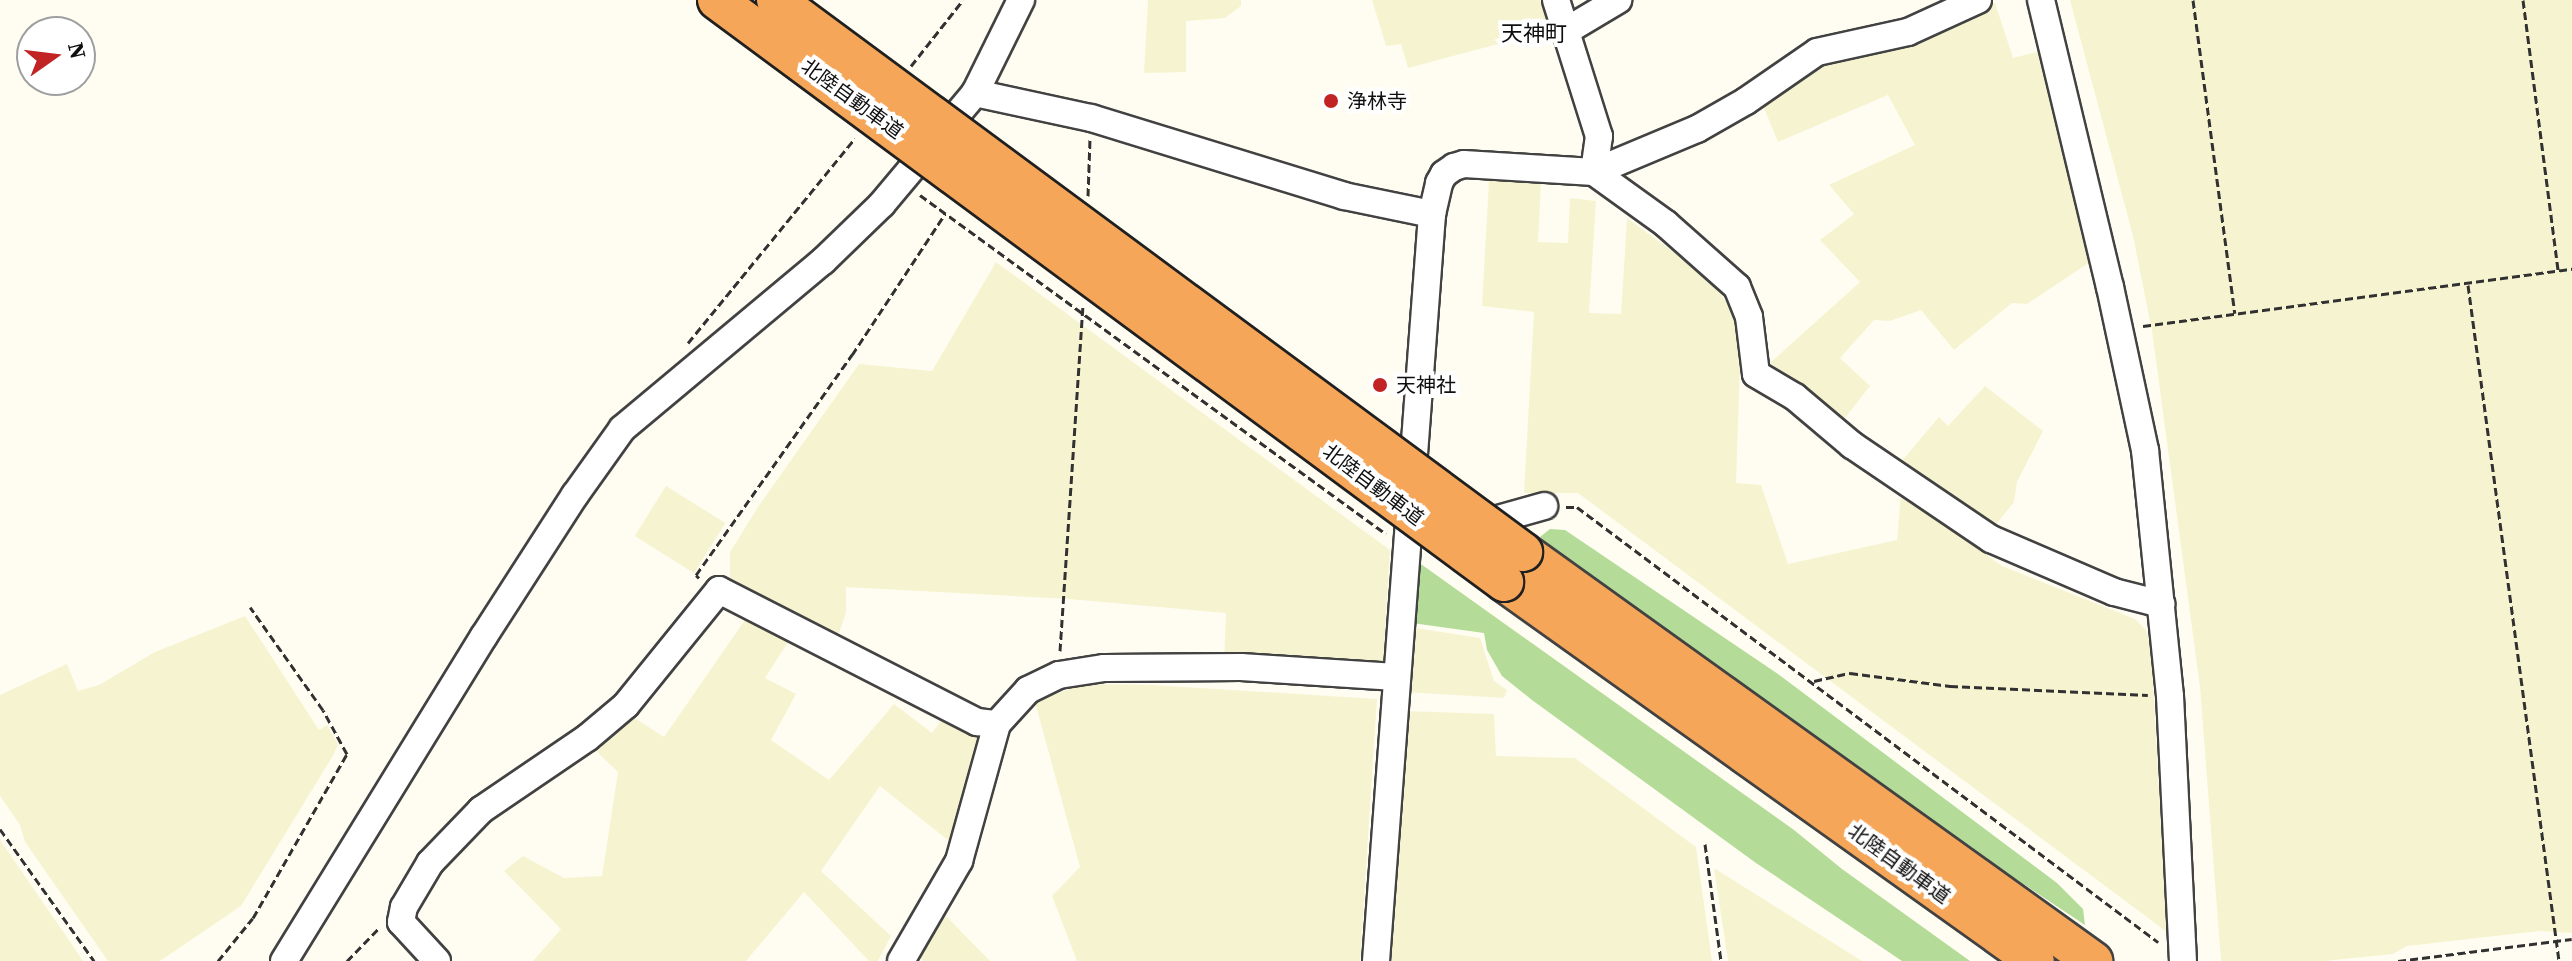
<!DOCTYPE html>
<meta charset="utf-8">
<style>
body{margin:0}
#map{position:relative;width:2572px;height:961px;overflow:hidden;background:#fffdf1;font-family:"Source Serif 4","Noto Sans JP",serif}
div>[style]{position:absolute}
.farmland>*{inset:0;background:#f6f4d0;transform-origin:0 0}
.forest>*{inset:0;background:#b4db98}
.path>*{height:3px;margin-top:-1.5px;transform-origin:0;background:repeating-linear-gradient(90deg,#313131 0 8px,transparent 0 12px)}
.roads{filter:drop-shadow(2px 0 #424242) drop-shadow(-2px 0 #424242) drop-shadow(0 2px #424242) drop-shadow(0 -2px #424242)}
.minor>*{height:26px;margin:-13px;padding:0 13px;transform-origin:13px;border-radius:13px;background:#fff}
.highway>*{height:38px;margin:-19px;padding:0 19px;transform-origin:19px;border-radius:19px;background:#f6a658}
.bridges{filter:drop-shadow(2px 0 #202020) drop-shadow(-2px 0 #202020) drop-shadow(0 2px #202020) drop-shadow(0 -2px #202020)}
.highway-bridge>*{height:38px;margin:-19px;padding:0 19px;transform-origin:19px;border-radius:19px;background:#f6a658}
.dots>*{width:22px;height:22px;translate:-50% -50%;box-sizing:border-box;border:4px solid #fff;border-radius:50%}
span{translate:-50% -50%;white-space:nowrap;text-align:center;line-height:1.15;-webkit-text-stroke:8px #fff;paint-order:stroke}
.street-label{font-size:20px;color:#0f0f0f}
.poi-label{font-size:20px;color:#0f0f0f}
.left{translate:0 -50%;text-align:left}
.neighbourhood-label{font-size:22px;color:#0f0f0f}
.north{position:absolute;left:16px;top:16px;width:80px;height:80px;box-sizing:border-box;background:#fff;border:2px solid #9f9f9f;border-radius:50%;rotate:76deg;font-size:22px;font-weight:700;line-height:32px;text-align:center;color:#0f0f0f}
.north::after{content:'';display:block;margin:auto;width:28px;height:36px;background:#c22425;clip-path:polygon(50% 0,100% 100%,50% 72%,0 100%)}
</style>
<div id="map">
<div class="farmland">
<div style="clip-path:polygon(1148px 0,1241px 0,1241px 6px,1225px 18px,1186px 21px,1186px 72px,1144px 73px)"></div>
<div style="clip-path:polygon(1372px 0,1540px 0,1550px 30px,1408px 68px,1401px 44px,1386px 46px)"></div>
<div style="clip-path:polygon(2070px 0,2572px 0,2572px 933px,2540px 931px,2407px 946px,2393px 954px,2324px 961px,2221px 961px,2200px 687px,2152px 331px,2133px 236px)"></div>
<div style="clip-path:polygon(1995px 3px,2013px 58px,2041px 51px,2093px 260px,2027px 304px,2012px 303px,1954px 350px,1921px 310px,1890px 321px,1874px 320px,1840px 358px,1870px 386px,1845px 418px,1770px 363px,1860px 282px,1820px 240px,1854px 214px,1829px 185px,1915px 145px,1888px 95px,1778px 142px,1761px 101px,1826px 61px)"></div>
<div style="clip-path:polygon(1489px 180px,1541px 184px,1538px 242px,1568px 243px,1570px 198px,1596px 201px,1589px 313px,1621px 314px,1627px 218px,1698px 270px,1721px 295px,1734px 312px,1741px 336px,1736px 483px,1761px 485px,1788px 564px,1897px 540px,1901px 494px,2002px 566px,2135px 619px,2146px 630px,2151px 648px,2167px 932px,1578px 493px,1524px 493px,1534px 312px,1482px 306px)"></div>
<div style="clip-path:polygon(996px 262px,1390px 550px,1383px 664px,1224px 662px,1226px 613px,1069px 599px,846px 587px,846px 613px,838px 636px,730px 583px,730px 552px,760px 504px,859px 364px,932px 371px)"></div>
<div style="clip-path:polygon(1985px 386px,2043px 431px,2017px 482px,2014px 502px,1994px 527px,1901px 462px,1939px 417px,1948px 426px)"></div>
<div style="left:666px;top:486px;width:70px;height:59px;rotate:32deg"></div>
<div style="clip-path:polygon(245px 616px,319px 730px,327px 725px,338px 744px,334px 754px,241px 906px,160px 961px,108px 961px,25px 842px,20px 825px,0 796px,0 695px,67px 664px,78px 691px,99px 685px,155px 652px)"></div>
<div style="clip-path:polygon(747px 617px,792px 636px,765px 678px,796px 694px,771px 740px,829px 780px,894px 704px,932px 733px,946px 714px,982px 737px,949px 841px,880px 786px,821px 871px,891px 936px,878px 961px,869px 961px,804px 892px,746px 961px,533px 961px,561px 929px,504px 871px,523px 856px,564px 878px,602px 876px,618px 772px,597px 752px,630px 715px,664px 737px)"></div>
<div style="clip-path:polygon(1409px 627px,1480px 638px,1494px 681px,1507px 690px,1504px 698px,1404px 692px)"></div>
<div style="clip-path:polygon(1083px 684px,1152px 685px,1377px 699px,1360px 961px,1077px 961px,1052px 896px,1080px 867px,1035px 702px)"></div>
<div style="clip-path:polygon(1404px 711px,1494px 714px,1496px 756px,1575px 758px,1696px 847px,1712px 961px,1389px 961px)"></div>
<div style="clip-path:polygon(0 840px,71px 943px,83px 961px,0 961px)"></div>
<div style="clip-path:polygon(1714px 868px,1862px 961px,1728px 961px)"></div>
<div style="clip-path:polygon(946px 916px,990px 961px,923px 961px,919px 956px)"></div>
</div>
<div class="forest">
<div style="clip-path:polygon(1550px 529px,1565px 530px,1778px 674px,2057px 883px,2083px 909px,2085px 925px,1800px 735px,1651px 629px,1540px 537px)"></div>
<div style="clip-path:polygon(1418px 562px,1794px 830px,1842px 869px,1970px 961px,1902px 961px,1756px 863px,1532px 700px,1502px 676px,1487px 650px,1484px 633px,1412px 623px)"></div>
</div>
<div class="path">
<div style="left:2193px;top:0;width:316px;rotate:82.4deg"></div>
<div style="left:2523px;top:0;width:273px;rotate:82.6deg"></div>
<div style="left:911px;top:66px;width:84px;rotate:-51.8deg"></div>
<div style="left:920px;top:195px;width:576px;rotate:36.03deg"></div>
<div style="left:1088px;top:196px;width:57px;rotate:-88deg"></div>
<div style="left:2468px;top:285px;width:682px;rotate:82.33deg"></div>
<div style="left:2143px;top:326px;width:433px;rotate:-7.6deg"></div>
<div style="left:688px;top:343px;width:264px;rotate:-50.8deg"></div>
<div style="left:1566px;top:507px;width:11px"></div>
<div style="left:1577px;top:507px;width:726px;rotate:36.82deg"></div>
<div style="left:699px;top:578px;width:4px;rotate:-135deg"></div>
<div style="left:696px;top:575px;width:270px;rotate:-54.7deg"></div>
<div style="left:852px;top:355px;width:169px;rotate:-56.6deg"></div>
<div style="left:1060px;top:651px;width:345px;rotate:-86.2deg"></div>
<div style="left:1814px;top:681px;width:37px;rotate:-13deg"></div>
<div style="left:1850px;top:673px;width:101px;rotate:7.4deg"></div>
<div style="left:1950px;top:686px;width:198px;rotate:2.6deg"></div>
<div style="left:0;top:829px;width:162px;rotate:54.5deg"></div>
<div style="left:1705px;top:844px;width:118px;rotate:82.2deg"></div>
<div style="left:218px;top:961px;width:55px;rotate:-50.9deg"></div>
<div style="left:253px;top:918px;width:189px;rotate:-60.2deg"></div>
<div style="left:347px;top:754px;width:50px;rotate:-118.6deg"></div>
<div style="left:323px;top:710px;width:126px;rotate:-125.3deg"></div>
<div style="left:347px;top:961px;width:46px;rotate:-45.9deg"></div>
<div style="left:2398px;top:961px;width:175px;rotate:-7.2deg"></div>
</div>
<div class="roads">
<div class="minor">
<div style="left:1556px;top:0;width:143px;rotate:72.5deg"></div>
<div style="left:1599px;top:136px;width:36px;rotate:98deg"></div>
<div style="left:2041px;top:0;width:295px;rotate:76.5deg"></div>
<div style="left:2110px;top:287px;width:167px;rotate:77.9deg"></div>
<div style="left:2145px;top:450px;width:247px;rotate:84.2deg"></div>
<div style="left:2170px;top:696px;width:265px;rotate:87.2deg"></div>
<div style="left:1566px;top:31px;width:61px;rotate:-30.8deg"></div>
<div style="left:975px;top:93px;width:119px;rotate:12.2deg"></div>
<div style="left:1091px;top:118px;width:265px;rotate:17.1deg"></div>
<div style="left:1344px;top:196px;width:90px;rotate:11.6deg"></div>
<div style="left:1594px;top:172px;width:112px;rotate:-22.7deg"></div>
<div style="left:1697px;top:129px;width:56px;rotate:-29.7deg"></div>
<div style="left:1746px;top:101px;width:86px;rotate:-34.6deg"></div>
<div style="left:1817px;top:52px;width:93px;rotate:-12.4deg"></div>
<div style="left:1908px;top:32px;width:77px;rotate:-24.6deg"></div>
<div style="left:1473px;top:526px;width:74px;rotate:-15.7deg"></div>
<div style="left:284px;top:961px;width:382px;rotate:-58.4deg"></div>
<div style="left:484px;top:636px;width:168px;rotate:-57.2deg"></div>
<div style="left:575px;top:495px;width:81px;rotate:-54.5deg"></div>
<div style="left:622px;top:429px;width:262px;rotate:-39.9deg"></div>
<div style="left:823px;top:261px;width:82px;rotate:-44deg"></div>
<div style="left:882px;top:204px;width:145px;rotate:-50deg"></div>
<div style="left:975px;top:93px;width:104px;rotate:-63.7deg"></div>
<div style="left:437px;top:961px;width:53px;rotate:-132.7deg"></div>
<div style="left:401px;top:922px;width:15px;rotate:-79deg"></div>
<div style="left:404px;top:907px;width:51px;rotate:-59.4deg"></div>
<div style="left:430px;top:863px;width:74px;rotate:-46.1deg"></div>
<div style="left:481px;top:810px;width:128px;rotate:-34.2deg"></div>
<div style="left:587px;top:738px;width:51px;rotate:-40.2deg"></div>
<div style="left:626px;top:705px;width:148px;rotate:-51deg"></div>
<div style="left:719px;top:590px;width:290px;rotate:27.1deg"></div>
<div style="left:977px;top:722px;width:20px;rotate:6deg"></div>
<div style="left:901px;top:961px;width:116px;rotate:-59.9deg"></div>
<div style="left:959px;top:861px;width:142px;rotate:-74.5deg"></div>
<div style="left:997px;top:724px;width:46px;rotate:-47.6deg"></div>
<div style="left:1028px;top:690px;width:34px;rotate:-26deg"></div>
<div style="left:1059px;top:675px;width:46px;rotate:-8.8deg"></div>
<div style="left:1104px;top:668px;width:137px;rotate:-0.4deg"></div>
<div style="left:1241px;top:667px;width:155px;rotate:3.7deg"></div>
<div style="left:1376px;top:961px;width:749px;rotate:-85.71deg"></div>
<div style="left:1432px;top:214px;width:32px;rotate:-77deg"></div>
<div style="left:1439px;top:183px;width:10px;rotate:-61deg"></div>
<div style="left:1444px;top:174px;width:12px;rotate:-35deg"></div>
<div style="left:1454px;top:167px;width:10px;rotate:-17deg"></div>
<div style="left:1464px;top:164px;width:130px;rotate:3.5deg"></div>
<div style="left:1594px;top:172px;width:89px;rotate:35.8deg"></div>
<div style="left:1666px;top:224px;width:95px;rotate:41.6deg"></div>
<div style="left:1737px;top:287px;width:32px;rotate:68deg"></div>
<div style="left:1749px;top:317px;width:57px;rotate:83deg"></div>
<div style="left:1756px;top:374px;width:45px;rotate:30.5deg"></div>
<div style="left:1795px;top:397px;width:75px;rotate:40.1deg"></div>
<div style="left:1852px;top:445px;width:168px;rotate:34.1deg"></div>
<div style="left:1991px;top:539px;width:134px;rotate:23.3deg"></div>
<div style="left:2114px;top:592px;width:49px;rotate:14.3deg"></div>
</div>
<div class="highway">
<div style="left:1523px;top:552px;width:702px;rotate:35.66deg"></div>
<div style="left:1504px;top:582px;width:652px;rotate:35.52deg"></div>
</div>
</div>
<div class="bridges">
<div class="highway-bridge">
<div style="left:717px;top:0;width:979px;rotate:36.48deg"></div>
<div style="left:776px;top:0;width:929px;rotate:36.46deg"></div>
</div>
</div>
<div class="dots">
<div style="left:1331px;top:101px;background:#c22425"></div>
<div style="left:1380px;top:385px;background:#c22425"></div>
</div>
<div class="street-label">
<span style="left:852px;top:99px;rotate:36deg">北陸自動車道</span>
<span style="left:1373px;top:485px;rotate:37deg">北陸自動車道</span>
<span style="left:1899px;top:864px;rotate:36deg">北陸自動車道</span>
</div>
<div class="poi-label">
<span class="left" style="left:1347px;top:101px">浄林寺</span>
<span class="left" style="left:1396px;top:385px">天神社</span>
</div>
<div class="neighbourhood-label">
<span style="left:1534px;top:34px">天神町</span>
</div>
<div class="north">N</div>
</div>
